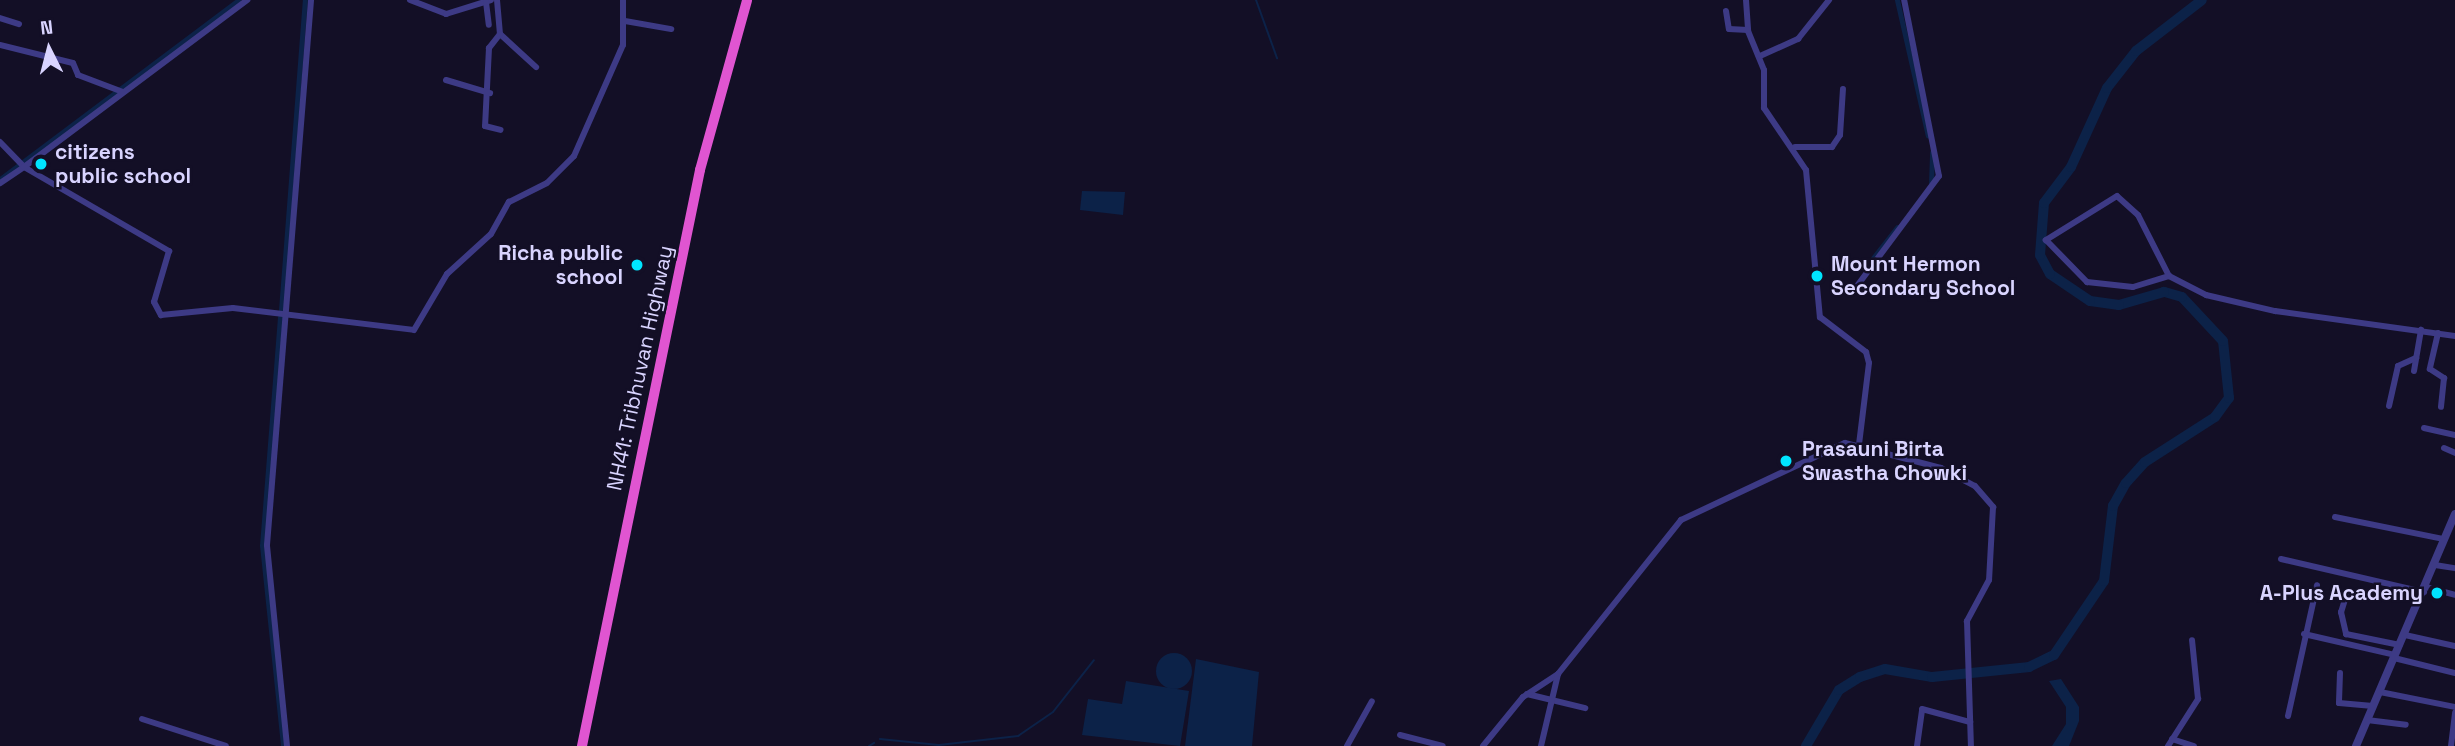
<!DOCTYPE html>
<style>
body{margin:0}
#map{position:relative;width:2455px;height:746px;overflow:hidden;background:#130f26;font-family:"Space Grotesk",sans-serif}
div>[style]{position:absolute}
.water>*{inset:0;background:#0c2248}
.round{border-radius:50%}
.stream>*{height:2px;margin:-1px;padding:0 1px;transform-origin:1px;border-radius:1px;background:#0c2248}
.canal>*{height:5px;margin:-2.5px;padding:0 2.5px;transform-origin:2.5px;border-radius:2.5px;background:#0c2248}
.river>*{height:10px;margin:-5px;padding:0 5px;transform-origin:5px;border-radius:5px;background:#0c2248}
.minor>*{height:6px;margin:-3px;padding:0 3px;transform-origin:3px;border-radius:3px;background:#3d3a85}
.tertiary>*{height:8px;margin:-4px;padding:0 4px;transform-origin:4px;border-radius:4px;background:#3d3a85}
.trunk>*{height:10px;margin:-5px;padding:0 5px;transform-origin:5px;border-radius:5px;background:#e055d1}
.dots>*{width:19px;height:19px;translate:-50% -50%;box-sizing:border-box;border:4px solid #130f26;border-radius:50%}
span{translate:-50% -50%;white-space:nowrap;text-align:center;line-height:1.15;-webkit-text-stroke:5px #130f26;paint-order:stroke}
.poi-label{font-size:21px;color:#d9d4ff;font-weight:700}
.left{translate:0 -50%;text-align:left}
.right{translate:-100% -50%;text-align:right}
.street-label{font-size:21px;color:#d9d4ff}
.north{position:absolute;left:14px;top:14px;width:70px;height:70px;-webkit-text-stroke:5px #130f26;paint-order:stroke;rotate:354deg;font-size:19px;font-weight:700;line-height:28px;text-align:center;color:#d9d4ff}
.north::after{content:'';display:block;margin:auto;width:24px;height:32px;background:#d9d4ff;clip-path:polygon(50% 0,100% 100%,50% 72%,0 100%)}
</style>
<div id="map">
<div class="water">
<div style="clip-path:polygon(1082px 191px,1125px 192px,1123px 215px,1080px 210px)"></div>
<div class="round" style="left:1156px;top:653px;width:36px;height:36px"></div>
<div style="clip-path:polygon(1196px 659px,1259px 672px,1252px 746px,1185px 746px)"></div>
<div style="clip-path:polygon(2061px 679px,2079px 707px,2079px 721px,2069px 746px,2052px 746px,2066px 724px,2066px 707px,2049px 681px)"></div>
<div style="clip-path:polygon(1126px 681px,1189px 691px,1180px 746px,1082px 735px,1088px 699px,1122px 704px)"></div>
</div>
<div class="stream">
<div style="left:1256px;top:0;width:62px;rotate:70.1deg"></div>
<div style="left:880px;top:739px;width:59px;rotate:5.8deg"></div>
<div style="left:939px;top:745px;width:80px;rotate:-6.5deg"></div>
<div style="left:1018px;top:736px;width:42px;rotate:-34.4deg"></div>
<div style="left:1053px;top:712px;width:66px;rotate:-51.7deg"></div>
<div style="left:869px;top:746px;width:6px;rotate:-31deg"></div>
</div>
<div class="canal">
<div style="left:1897px;top:0;width:139px;rotate:77.2deg"></div>
<div style="left:0;top:179px;width:298px;rotate:-36.9deg"></div>
<div style="left:1931px;top:184px;width:32px;rotate:-88deg"></div>
<div style="left:1873px;top:258px;width:39px;rotate:-52deg"></div>
<div style="left:281px;top:310px;width:311px;rotate:-85.6deg"></div>
<div style="left:280px;top:317px;width:229px;rotate:94.5deg"></div>
<div style="left:262px;top:545px;width:202px;rotate:84deg"></div>
</div>
<div class="river">
<div style="left:1806px;top:746px;width:65px;rotate:-59.5deg"></div>
<div style="left:1839px;top:690px;width:25px;rotate:-32deg"></div>
<div style="left:1860px;top:677px;width:26px;rotate:-18deg"></div>
<div style="left:1885px;top:669px;width:48px;rotate:9.7deg"></div>
<div style="left:1932px;top:677px;width:98px;rotate:-5.9deg"></div>
<div style="left:2029px;top:667px;width:28px;rotate:-26deg"></div>
<div style="left:2054px;top:655px;width:89px;rotate:-56deg"></div>
<div style="left:2104px;top:581px;width:76px;rotate:-83.2deg"></div>
<div style="left:2113px;top:506px;width:26px;rotate:-61deg"></div>
<div style="left:2126px;top:483px;width:28px;rotate:-48deg"></div>
<div style="left:2145px;top:462px;width:83px;rotate:-32.7deg"></div>
<div style="left:2215px;top:417px;width:24px;rotate:-54deg"></div>
<div style="left:2229px;top:398px;width:57px;rotate:-96deg"></div>
<div style="left:2223px;top:341px;width:60px;rotate:-133deg"></div>
<div style="left:2182px;top:297px;width:19px;rotate:-164deg"></div>
<div style="left:2164px;top:292px;width:47px;rotate:163.9deg"></div>
<div style="left:2119px;top:305px;width:29px;rotate:-172deg"></div>
<div style="left:2090px;top:301px;width:48px;rotate:-146deg"></div>
<div style="left:2050px;top:274px;width:21px;rotate:-118deg"></div>
<div style="left:2040px;top:255px;width:52px;rotate:-85.6deg"></div>
<div style="left:2044px;top:203px;width:45px;rotate:-53.1deg"></div>
<div style="left:2071px;top:167px;width:87px;rotate:-65.5deg"></div>
<div style="left:2107px;top:88px;width:47px;rotate:-51.9deg"></div>
<div style="left:2136px;top:51px;width:83px;rotate:-37.7deg"></div>
</div>
<div class="minor">
<div style="left:410px;top:0;width:39px;rotate:21deg"></div>
<div style="left:446px;top:14px;width:47px;rotate:-17.3deg"></div>
<div style="left:497px;top:0;width:34px;rotate:85deg"></div>
<div style="left:500px;top:34px;width:49px;rotate:42.5deg"></div>
<div style="left:1746px;top:0;width:31px;rotate:86deg"></div>
<div style="left:1748px;top:31px;width:42px;rotate:67.7deg"></div>
<div style="left:1764px;top:70px;width:38px;rotate:90deg"></div>
<div style="left:1764px;top:108px;width:75px;rotate:55.9deg"></div>
<div style="left:1806px;top:170px;width:148px;rotate:84.6deg"></div>
<div style="left:1820px;top:317px;width:58px;rotate:37.3deg"></div>
<div style="left:1866px;top:352px;width:11px;rotate:75deg"></div>
<div style="left:1869px;top:363px;width:82px;rotate:97deg"></div>
<div style="left:486px;top:2px;width:23px;rotate:83deg"></div>
<div style="left:1726px;top:11px;width:18px;rotate:81deg"></div>
<div style="left:1729px;top:29px;width:19px;rotate:3deg"></div>
<div style="left:0;top:18px;width:20px;rotate:18deg"></div>
<div style="left:625px;top:21px;width:47px;rotate:9.9deg"></div>
<div style="left:500px;top:34px;width:18px;rotate:128deg"></div>
<div style="left:489px;top:48px;width:78px;rotate:92.9deg"></div>
<div style="left:485px;top:126px;width:16px;rotate:14deg"></div>
<div style="left:0;top:45px;width:75px;rotate:13.9deg"></div>
<div style="left:73px;top:63px;width:13px;rotate:67deg"></div>
<div style="left:78px;top:75px;width:48px;rotate:20.7deg"></div>
<div style="left:1760px;top:56px;width:42px;rotate:-24.1deg"></div>
<div style="left:1798px;top:39px;width:50px;rotate:-51.5deg"></div>
<div style="left:446px;top:80px;width:46px;rotate:16.5deg"></div>
<div style="left:0;top:142px;width:35px;rotate:46deg"></div>
<div style="left:24px;top:167px;width:29px;rotate:146deg"></div>
<div style="left:1795px;top:147px;width:37px"></div>
<div style="left:1832px;top:147px;width:14px;rotate:-56deg"></div>
<div style="left:1840px;top:135px;width:46px;rotate:-86.3deg"></div>
<div style="left:24px;top:167px;width:168px;rotate:30.1deg"></div>
<div style="left:169px;top:251px;width:53px;rotate:106.4deg"></div>
<div style="left:154px;top:302px;width:15px;rotate:62deg"></div>
<div style="left:161px;top:315px;width:72px;rotate:-5.6deg"></div>
<div style="left:233px;top:308px;width:182px;rotate:6.9deg"></div>
<div style="left:414px;top:330px;width:65px;rotate:-59.5deg"></div>
<div style="left:447px;top:274px;width:59px;rotate:-42.3deg"></div>
<div style="left:491px;top:234px;width:37px;rotate:-61deg"></div>
<div style="left:509px;top:202px;width:42px;rotate:-26.6deg"></div>
<div style="left:547px;top:183px;width:38px;rotate:-45deg"></div>
<div style="left:574px;top:156px;width:121px;rotate:-66.2deg"></div>
<div style="left:623px;top:45px;width:45px;rotate:-90deg"></div>
<div style="left:24px;top:167px;width:279px;rotate:-36.8deg"></div>
<div style="left:2169px;top:276px;width:68px;rotate:-116.9deg"></div>
<div style="left:2138px;top:215px;width:28px;rotate:-138deg"></div>
<div style="left:2117px;top:196px;width:84px;rotate:148.2deg"></div>
<div style="left:2046px;top:240px;width:59px;rotate:45.7deg"></div>
<div style="left:2087px;top:282px;width:46px;rotate:6.2deg"></div>
<div style="left:2133px;top:287px;width:38px;rotate:-17deg"></div>
<div style="left:2169px;top:276px;width:42px;rotate:27.2deg"></div>
<div style="left:2206px;top:295px;width:71px;rotate:13.1deg"></div>
<div style="left:2275px;top:311px;width:182px;rotate:7.9deg"></div>
<div style="left:1854px;top:290px;width:142px;rotate:-53.3deg"></div>
<div style="left:1939px;top:176px;width:179px;rotate:-101.2deg"></div>
<div style="left:2438px;top:333px;width:37px;rotate:103deg"></div>
<div style="left:2430px;top:369px;width:17px;rotate:33deg"></div>
<div style="left:2444px;top:378px;width:29px;rotate:96deg"></div>
<div style="left:2414px;top:371px;width:42px;rotate:-80.3deg"></div>
<div style="left:2389px;top:406px;width:41px;rotate:-77.3deg"></div>
<div style="left:2398px;top:366px;width:20px;rotate:-24deg"></div>
<div style="left:2424px;top:428px;width:32px;rotate:13deg"></div>
<div style="left:2444px;top:448px;width:12px;rotate:24deg"></div>
<div style="left:2335px;top:517px;width:110px;rotate:11.5deg"></div>
<div style="left:2281px;top:559px;width:147px;rotate:13deg"></div>
<div style="left:2435px;top:565px;width:20px;rotate:9deg"></div>
<div style="left:2426px;top:587px;width:30px;rotate:15deg"></div>
<div style="left:2346px;top:596px;width:17px;rotate:107deg"></div>
<div style="left:2341px;top:612px;width:23px;rotate:77deg"></div>
<div style="left:2346px;top:634px;width:55px;rotate:11.5deg"></div>
<div style="left:2304px;top:634px;width:93px;rotate:13deg"></div>
<div style="left:2405px;top:635px;width:51px;rotate:12.4deg"></div>
<div style="left:2394px;top:658px;width:63px;rotate:13.8deg"></div>
<div style="left:2340px;top:673px;width:30px;rotate:92deg"></div>
<div style="left:2339px;top:703px;width:34px;rotate:5deg"></div>
<div style="left:2380px;top:692px;width:76px;rotate:11.3deg"></div>
<div style="left:1527px;top:694px;width:60px;rotate:13.6deg"></div>
<div style="left:2288px;top:716px;width:134px;rotate:-77.5deg"></div>
<div style="left:142px;top:719px;width:88px;rotate:17.8deg"></div>
<div style="left:2367px;top:720px;width:39px;rotate:7deg"></div>
<div style="left:1400px;top:735px;width:44px;rotate:14.3deg"></div>
<div style="left:2172px;top:739px;width:23px;rotate:18deg"></div>
<div style="left:287px;top:746px;width:202px;rotate:-95.7deg"></div>
<div style="left:267px;top:545px;width:547px;rotate:-85.38deg"></div>
<div style="left:1347px;top:746px;width:51px;rotate:-60.9deg"></div>
<div style="left:1483px;top:746px;width:63px;rotate:-50.8deg"></div>
<div style="left:1523px;top:697px;width:42px;rotate:-33.3deg"></div>
<div style="left:1558px;top:674px;width:197px;rotate:-51.4deg"></div>
<div style="left:1681px;top:520px;width:181px;rotate:-25.2deg"></div>
<div style="left:1845px;top:443px;width:99px;rotate:14.6deg"></div>
<div style="left:1941px;top:468px;width:38px;rotate:28deg"></div>
<div style="left:1975px;top:486px;width:28px;rotate:49deg"></div>
<div style="left:1993px;top:507px;width:73px;rotate:93.1deg"></div>
<div style="left:1989px;top:580px;width:47px;rotate:118.2deg"></div>
<div style="left:1967px;top:621px;width:125px;rotate:88.2deg"></div>
<div style="left:1541px;top:746px;width:74px;rotate:-76.7deg"></div>
<div style="left:1917px;top:746px;width:37px;rotate:-82deg"></div>
<div style="left:1922px;top:709px;width:50px;rotate:15.2deg"></div>
<div style="left:2168px;top:746px;width:56px;rotate:-57.4deg"></div>
<div style="left:2198px;top:699px;width:59px;rotate:-95.8deg"></div>
<div style="left:2451px;top:746px;width:34px;rotate:-83deg"></div>
</div>
<div class="tertiary">
<div style="left:2356px;top:746px;width:252px;rotate:-66.9deg"></div>
</div>
<div class="trunk">
<div style="left:582px;top:746px;width:588px;rotate:-78.42deg"></div>
<div style="left:700px;top:170px;width:176px;rotate:-74.5deg"></div>
</div>
<div class="dots">
<div style="left:41px;top:164px;background:#00e5ff"></div>
<div style="left:637px;top:265px;background:#00e5ff"></div>
<div style="left:1817px;top:276px;background:#00e5ff"></div>
<div style="left:1786px;top:461px;background:#00e5ff"></div>
<div style="left:2437px;top:593px;background:#00e5ff"></div>
</div>
<div class="poi-label">
<span class="left" style="left:55px;top:164px">citizens<br>public school</span>
<span class="right" style="left:623px;top:265px">Richa public<br>school</span>
<span class="left" style="left:1831px;top:276px">Mount Hermon<br>Secondary School</span>
<span class="left" style="left:1802px;top:461px">Prasauni Birta<br>Swastha Chowki</span>
<span class="right" style="left:2423px;top:593px">A-Plus Academy</span>
</div>
<div class="street-label">
<span style="left:640px;top:368px;rotate:-78deg">NH41: Tribhuvan Highway</span>
</div>
<div class="north">N</div>
</div>
